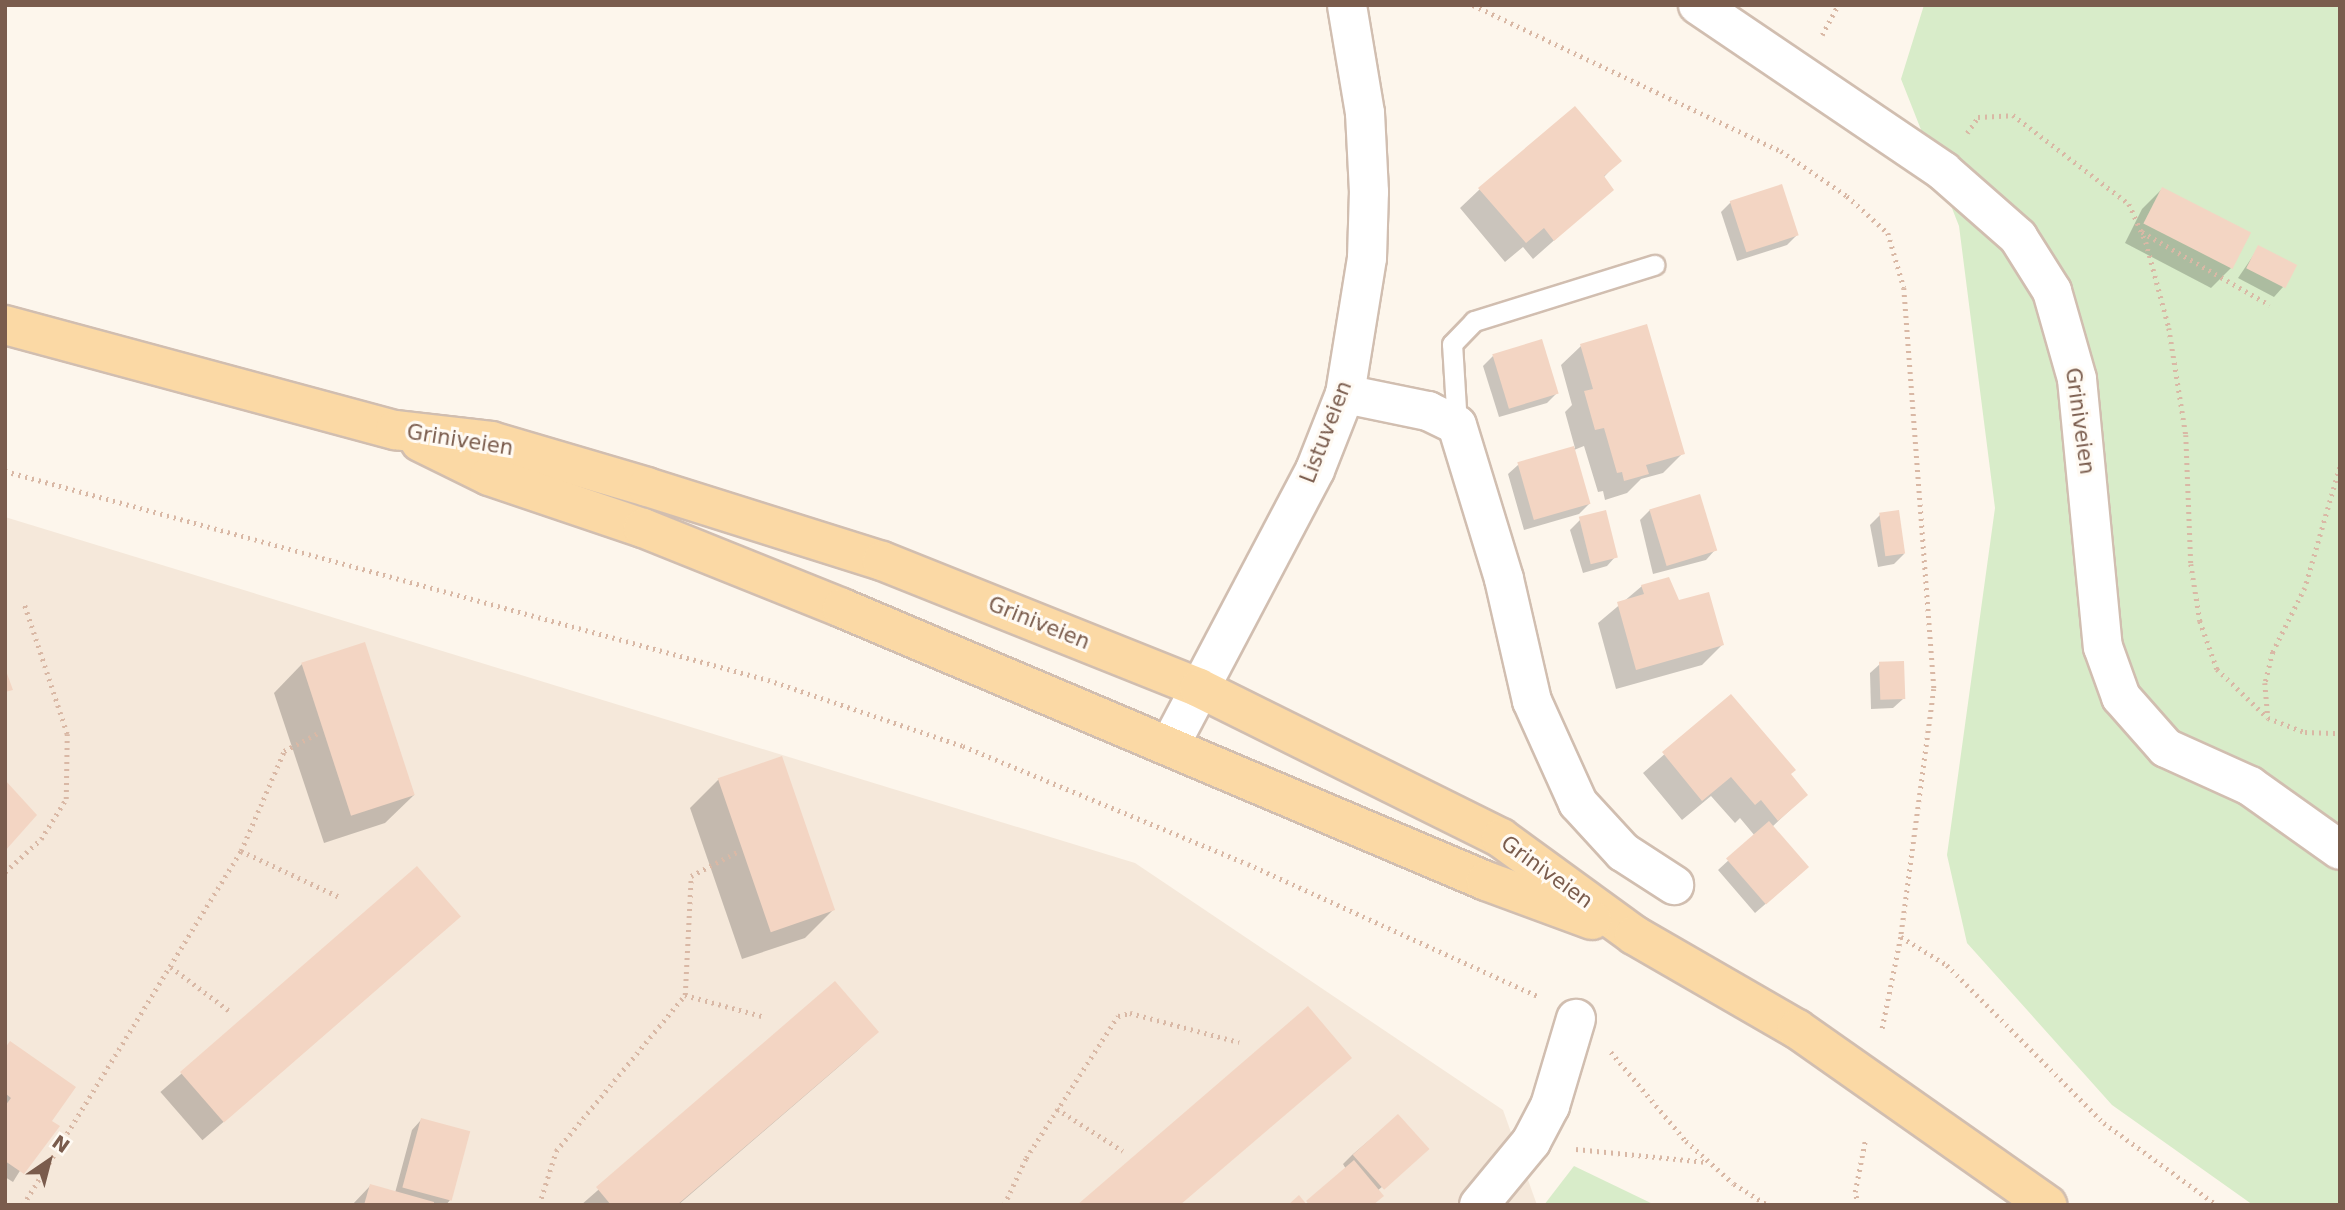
<!DOCTYPE html>
<style>
body{margin:0}
#map{position:relative;width:2345px;height:1210px;overflow:hidden;background:#fdf6ec;font-family:"DejaVu Sans",sans-serif}
div>[style]{position:absolute}
.residential>*{inset:0;background:#f5e8da}
.green>*{inset:0;background:#d8ecc9}
.shadow>*{inset:0;background:#0003;transform-origin:0 0}
.building>*{inset:0;background:#f3d5c3;transform-origin:0 0}
.path>*{height:4.5px;margin-top:-2.25px;transform-origin:0;background:repeating-linear-gradient(90deg,#d9b8a5 0 2px,transparent 0 7px)}
.roads{filter:drop-shadow(2px 0 #d1beb0) drop-shadow(-2px 0 #d1beb0) drop-shadow(0 2px #d1beb0) drop-shadow(0 -2px #d1beb0)}
.service>*{height:19px;margin:-9.5px;padding:0 9.5px;transform-origin:9.5px;border-radius:9.5px;background:#fff}
.minor>*{height:38px;margin:-19px;padding:0 19px;transform-origin:19px;border-radius:19px;background:#fff}
.tertiary>*{height:38px;margin:-19px;padding:0 19px;transform-origin:19px;border-radius:19px;background:#fff}
.primary>*{height:38px;margin:-19px;padding:0 19px;transform-origin:19px;border-radius:19px;background:#fbd9a5}
span{translate:-50% -50%;white-space:nowrap;text-align:center;line-height:1.15;-webkit-text-stroke:6px #fffaf3;paint-order:stroke}
.street-label{font-size:21px;color:#7a5c4d}
.frame{position:absolute;inset:0;border:7px solid #7a5c4d;pointer-events:none}
.north{position:absolute;left:14px;top:1126px;width:70px;height:70px;-webkit-text-stroke:5px #fffaf3;paint-order:stroke;rotate:35deg;font-size:19px;font-weight:700;line-height:28px;text-align:center;color:#7a5c4d}
.north::after{content:'';display:block;margin:auto;width:24px;height:32px;background:#7a5c4d;clip-path:polygon(50% 0,100% 100%,50% 72%,0 100%)}
</style>
<div id="map">
<div class="residential">
<div style="clip-path:polygon(5px 517px,1135px 863px,1503px 1110px,1537px 1205px,5px 1205px)"></div>
</div>
<div class="green">
<div style="clip-path:polygon(1924px 5px,2340px 5px,2340px 1205px,2253px 1205px,2112px 1105px,1967px 943px,1947px 855px,1995px 508px,1959px 226px,1901px 79px)"></div>
<div style="clip-path:polygon(1574px 1166px,1655px 1205px,1544px 1205px)"></div>
</div>
<div class="shadow">
<div style="clip-path:polygon(1619px 161px,1603px 178px,1612px 189px,1533px 259px,1523px 247px,1505px 262px,1460px 208px,1480px 189px)"></div>
<div style="clip-path:polygon(2162px 189px,2248px 234px,2231px 268px,2211px 288px,2125px 243px,2142px 209px)"></div>
<div style="clip-path:polygon(1731px 202px,1797px 235px,1787px 245px,1737px 261px,1721px 212px)"></div>
<div style="clip-path:polygon(2259px 247px,2283px 287px,2274px 297px,2238px 278px)"></div>
<div style="clip-path:polygon(1581px 346px,1683px 453px,1663px 473px,1641px 479px,1627px 493px,1605px 500px,1603px 491px,1598px 492px,1584px 446px,1574px 450px,1589px 504px,1579px 514px,1524px 530px,1508px 474px,1518px 465px,1575px 448px,1565px 412px,1572px 405px,1561px 365px)"></div>
<div style="clip-path:polygon(1493px 356px,1557px 393px,1547px 403px,1499px 417px,1483px 366px)"></div>
<div style="clip-path:polygon(1650px 510px,1715px 550px,1706px 560px,1653px 574px,1640px 520px)"></div>
<div style="clip-path:polygon(1880px 515px,1904px 554px,1894px 564px,1878px 567px,1870px 525px)"></div>
<div style="clip-path:polygon(1580px 520px,1616px 556px,1607px 566px,1583px 573px,1570px 530px)"></div>
<div style="clip-path:polygon(1642px 586px,1678px 602px,1722px 645px,1702px 665px,1616px 689px,1598px 623px)"></div>
<div style="clip-path:polygon(302px 664px,414px 795px,385px 823px,324px 843px,274px 693px)"></div>
<div style="clip-path:polygon(1880px 664px,1903px 699px,1893px 708px,1871px 709px,1870px 673px)"></div>
<div style="clip-path:polygon(1731px 696px,1806px 795px,1772px 827px,1797px 877px,1755px 913px,1718px 870px,1755px 836px,1740px 818px,1735px 823px,1711px 796px,1682px 820px,1643px 773px)"></div>
<div style="clip-path:polygon(719px 779px,833px 910px,805px 938px,742px 959px,690px 808px)"></div>
<div style="left:417px;top:869px;width:64px;height:340px;rotate:49deg"></div>
<div style="clip-path:polygon(835px 983px,876px 1032px,857px 1051px,678px 1205px,581px 1205px)"></div>
<div style="clip-path:polygon(5px 1048px,50px 1122px,13px 1182px,5px 1177px)"></div>
<div style="clip-path:polygon(1398px 1116px,1417px 1158px,1377px 1191px,1372px 1205px,1305px 1205px,1346px 1169px,1343px 1164px,1352px 1155px)"></div>
<div style="clip-path:polygon(421px 1120px,450px 1200px,446px 1205px,352px 1205px,370px 1186px,395px 1193px,412px 1130px)"></div>
</div>
<div class="building">
<div style="clip-path:polygon(1575px 106px,1622px 161px,1604px 176px,1614px 190px,1554px 241px,1544px 228px,1526px 243px,1478px 188px)"></div>
<div style="left:1782px;top:184px;width:54px;height:55px;rotate:72deg"></div>
<div style="left:2162px;top:187px;width:100px;height:41px;rotate:27deg"></div>
<div style="left:2258px;top:245px;width:44px;height:26px;rotate:27deg"></div>
<div style="clip-path:polygon(1647px 324px,1685px 454px,1646px 465px,1649px 474px,1624px 481px,1622px 472px,1617px 473px,1604px 428px,1595px 430px,1584px 391px,1593px 389px,1580px 344px)"></div>
<div style="left:1542px;top:339px;width:57px;height:52px;rotate:73deg"></div>
<div style="left:1574px;top:446px;width:60px;height:59px;rotate:74deg"></div>
<div style="left:1700px;top:494px;width:59px;height:53px;rotate:73deg"></div>
<div style="left:1606px;top:510px;width:49px;height:28px;rotate:76deg"></div>
<div style="left:1899px;top:510px;width:44px;height:20px;rotate:82deg"></div>
<div style="clip-path:polygon(1669px 577px,1679px 600px,1709px 592px,1724px 645px,1636px 670px,1617px 602px,1644px 594px,1641px 585px)"></div>
<div style="left:365px;top:642px;width:161px;height:67px;rotate:72deg"></div>
<div style="left:1904px;top:661px;width:38px;height:25px;rotate:88deg"></div>
<div style="clip-path:polygon(5px 668px,13px 690px,5px 692px)"></div>
<div style="clip-path:polygon(1731px 694px,1796px 770px,1791px 774px,1808px 795px,1778px 821px,1761px 800px,1755px 805px,1731px 777px,1702px 801px,1662px 752px)"></div>
<div style="left:782px;top:756px;width:163px;height:68px;rotate:71deg"></div>
<div style="clip-path:polygon(5px 780px,37px 815px,5px 851px)"></div>
<div style="left:1769px;top:821px;width:61px;height:57px;rotate:49deg"></div>
<div style="left:417px;top:866px;width:67px;height:314px;rotate:49deg"></div>
<div style="clip-path:polygon(835px 981px,879px 1032px,677px 1205px,611px 1205px,596px 1187px)"></div>
<div style="clip-path:polygon(1308px 1006px,1352px 1058px,1180px 1205px,1077px 1205px)"></div>
<div style="clip-path:polygon(10px 1041px,76px 1087px,52px 1121px,60px 1126px,24px 1174px,5px 1161px,5px 1106px,11px 1098px,5px 1093px,5px 1048px)"></div>
<div style="left:1398px;top:1114px;width:47px;height:61px;rotate:48deg"></div>
<div style="left:421px;top:1118px;width:51px;height:72px;rotate:15deg"></div>
<div style="clip-path:polygon(1354px 1160px,1384px 1196px,1373px 1205px,1310px 1205px,1306px 1201px)"></div>
<div style="clip-path:polygon(370px 1184px,434px 1202px,434px 1205px,364px 1205px)"></div>
<div style="clip-path:polygon(1299px 1195px,1307px 1205px,1288px 1205px)"></div>
</div>
<div class="path">
<div style="left:1473px;top:5px;width:341px;rotate:25.4deg"></div>
<div style="left:1781px;top:151px;width:80px;rotate:34.3deg"></div>
<div style="left:1847px;top:196px;width:55px;rotate:42.1deg"></div>
<div style="left:1888px;top:233px;width:57px;rotate:73.8deg"></div>
<div style="left:1904px;top:288px;width:402px;rotate:85.7deg"></div>
<div style="left:1934px;top:689px;width:250px;rotate:97.6deg"></div>
<div style="left:1901px;top:937px;width:95px;rotate:101.5deg"></div>
<div style="left:1822px;top:35px;width:34px;rotate:-62deg"></div>
<div style="left:1967px;top:133px;width:19px;rotate:-55deg"></div>
<div style="left:1978px;top:117px;width:35px;rotate:-3deg"></div>
<div style="left:2013px;top:115px;width:146px;rotate:37.5deg"></div>
<div style="left:2129px;top:204px;width:42px;rotate:65.9deg"></div>
<div style="left:2146px;top:242px;width:89px;rotate:75deg"></div>
<div style="left:2169px;top:328px;width:108px;rotate:81deg"></div>
<div style="left:2186px;top:435px;width:129px;rotate:87.8deg"></div>
<div style="left:2191px;top:564px;width:58px;rotate:81deg"></div>
<div style="left:2200px;top:621px;width:51px;rotate:70.5deg"></div>
<div style="left:2217px;top:669px;width:71px;rotate:43.9deg"></div>
<div style="left:2142px;top:232px;width:147px;rotate:29.7deg"></div>
<div style="left:2340px;top:467px;width:126px;rotate:106.1deg"></div>
<div style="left:2305px;top:588px;width:72px;rotate:116.6deg"></div>
<div style="left:2273px;top:652px;width:32px;rotate:104deg"></div>
<div style="left:2265px;top:683px;width:35px;rotate:85deg"></div>
<div style="left:2268px;top:718px;width:40px;rotate:21deg"></div>
<div style="left:2305px;top:732px;width:35px;rotate:2deg"></div>
<div style="left:5px;top:471px;width:791px;rotate:15.32deg"></div>
<div style="left:768px;top:680px;width:206px;rotate:18.7deg"></div>
<div style="left:963px;top:746px;width:308px;rotate:22.5deg"></div>
<div style="left:1248px;top:864px;width:319px;rotate:24.5deg"></div>
<div style="left:241px;top:851px;width:111px;rotate:25deg"></div>
<div style="left:5px;top:872px;width:49px;rotate:-42.5deg"></div>
<div style="left:41px;top:839px;width:47px;rotate:-58deg"></div>
<div style="left:66px;top:799px;width:65px;rotate:-89.1deg"></div>
<div style="left:67px;top:734px;width:137px;rotate:-108.3deg"></div>
<div style="left:1901px;top:937px;width:54px;rotate:31.3deg"></div>
<div style="left:1947px;top:965px;width:223px;rotate:45.2deg"></div>
<div style="left:2104px;top:1123px;width:140px;rotate:36deg"></div>
<div style="left:171px;top:967px;width:75px;rotate:36.9deg"></div>
<div style="left:685px;top:995px;width:80px;rotate:15.3deg"></div>
<div style="left:1611px;top:1052px;width:116px;rotate:49.9deg"></div>
<div style="left:1686px;top:1141px;width:64px;rotate:41.9deg"></div>
<div style="left:1734px;top:1184px;width:39px;rotate:32deg"></div>
<div style="left:1057px;top:1109px;width:78px;rotate:32.5deg"></div>
<div style="left:1576px;top:1149px;width:131px;rotate:5.7deg"></div>
<div style="left:23px;top:1205px;width:416px;rotate:-58.4deg"></div>
<div style="left:241px;top:851px;width:109px;rotate:-66.7deg"></div>
<div style="left:284px;top:751px;width:41px;rotate:-27.8deg"></div>
<div style="left:539px;top:1205px;width:57px;rotate:-72.5deg"></div>
<div style="left:556px;top:1151px;width:202px;rotate:-50.4deg"></div>
<div style="left:685px;top:995px;width:119px;rotate:-87.1deg"></div>
<div style="left:691px;top:876px;width:52px;rotate:-27.6deg"></div>
<div style="left:1004px;top:1205px;width:52px;rotate:-64.9deg"></div>
<div style="left:1026px;top:1158px;width:169px;rotate:-57.1deg"></div>
<div style="left:1118px;top:1016px;width:12px;rotate:-14deg"></div>
<div style="left:1130px;top:1013px;width:113px;rotate:14.9deg"></div>
<div style="left:1858px;top:1205px;width:13px;rotate:-103deg"></div>
<div style="left:1855px;top:1192px;width:52px;rotate:-78.9deg"></div>
</div>
<div class="roads">
<div class="service">
<div style="left:1457px;top:425px;width:81px;rotate:-93.5deg"></div>
<div style="left:1452px;top:344px;width:32px;rotate:-46deg"></div>
<div style="left:1474px;top:321px;width:189px;rotate:-17.3deg"></div>
</div>
<div class="minor">
<div style="left:1698px;top:5px;width:296px;rotate:34.1deg"></div>
<div style="left:1943px;top:171px;width:100px;rotate:41.3deg"></div>
<div style="left:2018px;top:237px;width:64px;rotate:57.8deg"></div>
<div style="left:2052px;top:291px;width:91px;rotate:74.1deg"></div>
<div style="left:2077px;top:379px;width:269px;rotate:84.5deg"></div>
<div style="left:2103px;top:647px;width:53px;rotate:70.2deg"></div>
<div style="left:2121px;top:697px;width:68px;rotate:48.6deg"></div>
<div style="left:2166px;top:748px;width:92px;rotate:24.3deg"></div>
<div style="left:2250px;top:786px;width:110px;rotate:35.4deg"></div>
<div style="left:1345px;top:394px;width:85px;rotate:11.6deg"></div>
<div style="left:1428px;top:411px;width:32px;rotate:26deg"></div>
<div style="left:1457px;top:425px;width:161px;rotate:73deg"></div>
<div style="left:1504px;top:579px;width:125px;rotate:77.1deg"></div>
<div style="left:1532px;top:701px;width:112px;rotate:65.7deg"></div>
<div style="left:1578px;top:803px;width:67px;rotate:47.4deg"></div>
<div style="left:1623px;top:852px;width:61px;rotate:32.9deg"></div>
<div style="left:1479px;top:1205px;width:82px;rotate:-50.5deg"></div>
<div style="left:1531px;top:1142px;width:41px;rotate:-62.2deg"></div>
<div style="left:1550px;top:1106px;width:91px;rotate:-73.4deg"></div>
</div>
<div class="tertiary">
<div style="left:1170px;top:745px;width:311px;rotate:-62.2deg"></div>
<div style="left:1315px;top:470px;width:82px;rotate:-68.5deg"></div>
<div style="left:1345px;top:394px;width:138px;rotate:-80.8deg"></div>
<div style="left:1367px;top:258px;width:66px;rotate:-88.3deg"></div>
<div style="left:1369px;top:192px;width:79px;rotate:-92.9deg"></div>
<div style="left:1365px;top:113px;width:109px;rotate:-99.5deg"></div>
</div>
<div class="primary">
<div style="left:5px;top:325px;width:404px;rotate:15.1deg"></div>
<div style="left:395px;top:430px;width:97px;rotate:6.5deg"></div>
<div style="left:491px;top:441px;width:163px;rotate:16.4deg"></div>
<div style="left:647px;top:487px;width:246px;rotate:17.5deg"></div>
<div style="left:882px;top:561px;width:341px;rotate:21.8deg"></div>
<div style="left:1199px;top:688px;width:337px;rotate:26.4deg"></div>
<div style="left:1501px;top:838px;width:165px;rotate:36.1deg"></div>
<div style="left:1634px;top:935px;width:188px;rotate:30deg"></div>
<div style="left:1797px;top:1029px;width:306px;rotate:35.1deg"></div>
<div style="left:420px;top:442px;width:77px;rotate:26.2deg"></div>
<div style="left:489px;top:476px;width:163px;rotate:18.7deg"></div>
<div style="left:643px;top:528px;width:214px;rotate:21.9deg"></div>
<div style="left:842px;top:608px;width:699px;rotate:22.97deg"></div>
<div style="left:1486px;top:881px;width:113px;rotate:20.2deg"></div>
</div>
</div>
<div class="street-label">
<span style="left:2080px;top:421px;rotate:82deg">Griniveien</span>
<span style="left:1326px;top:432px;rotate:-69deg">Listuveien</span>
<span style="left:460px;top:440px;rotate:9deg">Griniveien</span>
<span style="left:1039px;top:623px;rotate:22deg">Griniveien</span>
<span style="left:1547px;top:872px;rotate:36deg">Griniveien</span>
</div>
<div class="frame"></div>
<div class="north">N</div>
</div>
